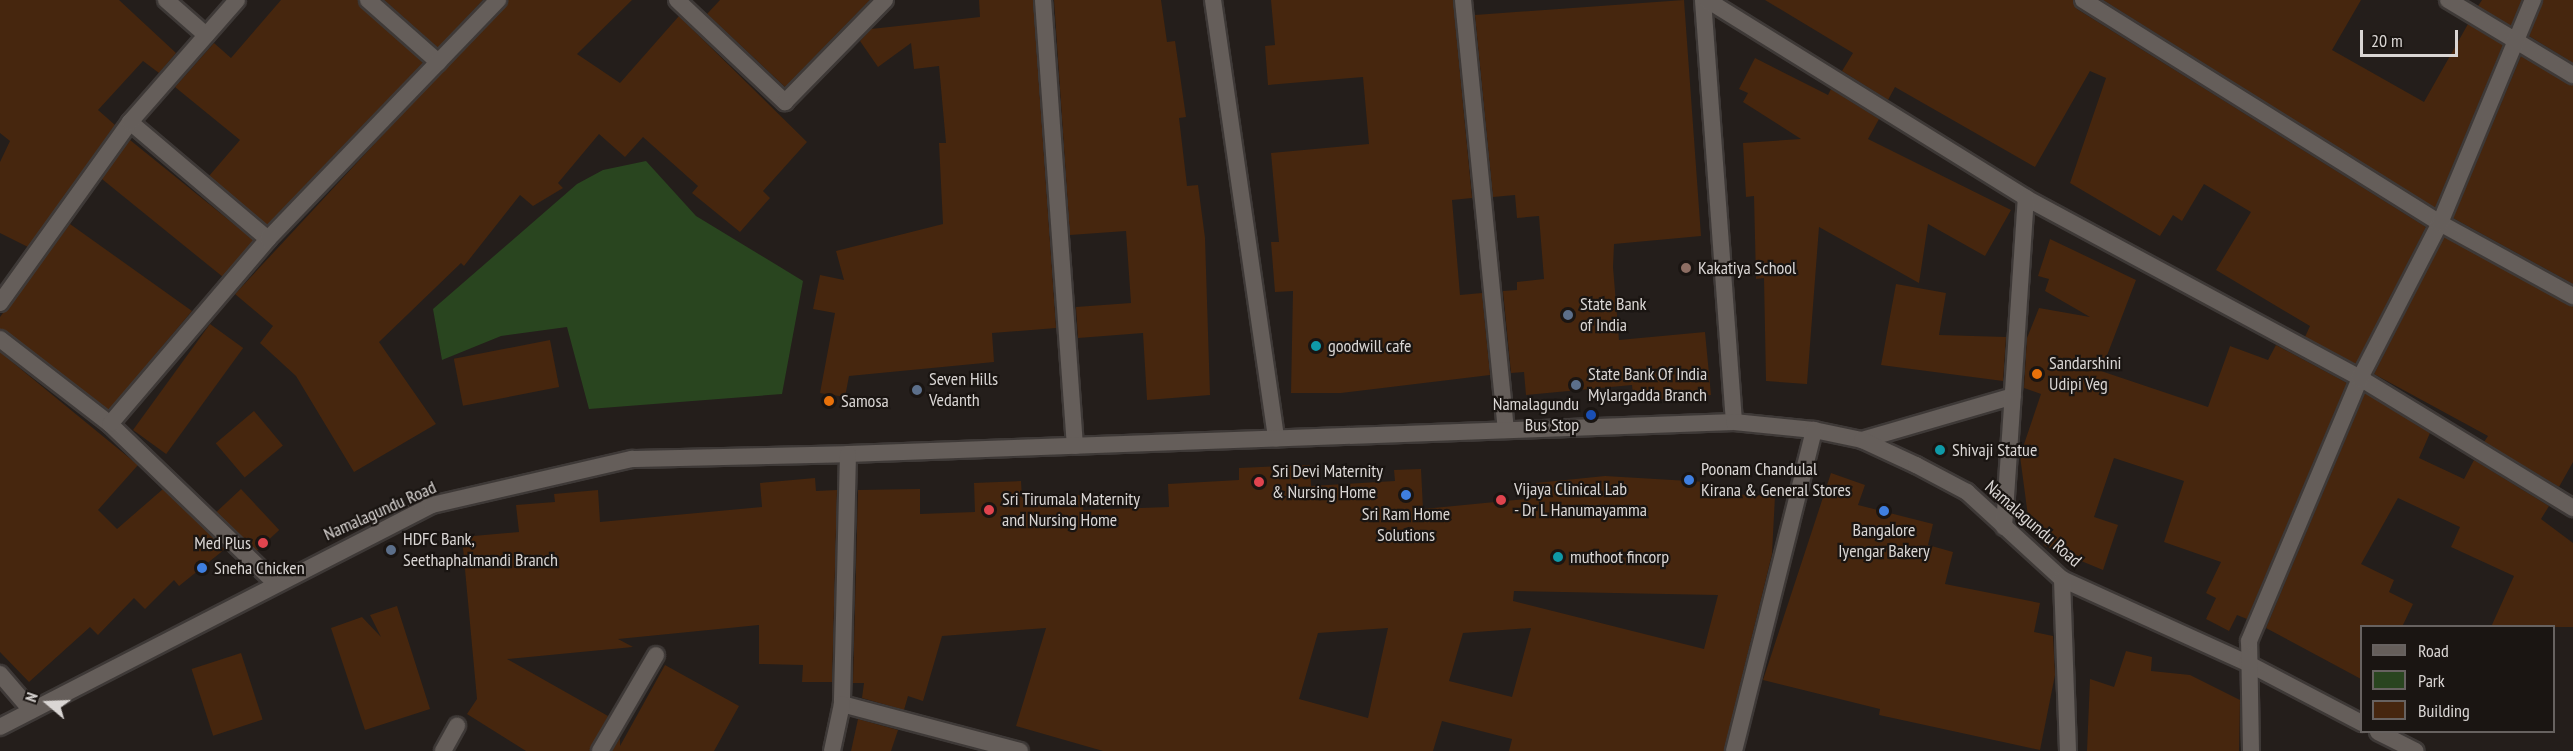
<!DOCTYPE html>
<style>
body{margin:0}
#map{position:relative;width:2573px;height:751px;overflow:hidden;background:#241e1b;font-family:"PT Sans Narrow",sans-serif}
div>[style]{position:absolute}
.green>*{inset:0;background:#29451f}
.building>*{inset:0;background:#46260e;transform-origin:0 0}
.roads{filter:drop-shadow(2px 0 #3e3937) drop-shadow(-2px 0 #3e3937) drop-shadow(0 2px #3e3937) drop-shadow(0 -2px #3e3937)}
.minor>*{height:16px;margin:-8px;padding:0 8px;transform-origin:8px;border-radius:8px;background:#655e5a}
.tertiary>*{height:16px;margin:-8px;padding:0 8px;transform-origin:8px;border-radius:8px;background:#655e5a}
.dots>*{width:16px;height:16px;translate:-50% -50%;box-sizing:border-box;border:3px solid #1a1512;border-radius:50%}
span{translate:-50% -50%;white-space:nowrap;text-align:center;line-height:1.15;-webkit-text-stroke:4.5px #1a1512;paint-order:stroke}
.poi-label{font-size:18px;color:#dad6d4}
.left{translate:0 -50%;text-align:left}
.right{translate:-100% -50%;text-align:right}
.street-label{font-size:18px;color:#dad6d4}
.legend{position:absolute;left:2360px;top:625px;width:195px;height:108px;box-sizing:border-box;background:#1a1512;border:2px solid #676260;margin:0;padding:8px 10px;list-style:none;font-size:18px;color:#dad6d4}
.legend li{display:flex;align-items:center;gap:12px;height:30px}
.legend b{width:30px;border:2px solid #676260}
.north{position:absolute;left:18px;top:673px;width:60px;height:60px;-webkit-text-stroke:4px #1a1512;paint-order:stroke;rotate:289deg;font-size:16px;font-weight:700;line-height:24px;text-align:center;color:#dad6d4}
.north::after{content:'';display:block;margin:auto;width:21px;height:27px;background:#dad6d4;clip-path:polygon(50% 0,100% 100%,50% 72%,0 100%)}
.scale{position:absolute;left:2360px;top:30px;width:98px;height:27px;box-sizing:border-box;border:3px solid #dad6d4;border-top:0;padding-left:8px;font-size:18px;line-height:21px;white-space:nowrap;color:#dad6d4;-webkit-text-stroke:4px #1a1512;paint-order:stroke}
</style>
<div id="map">
<div class="green">
<div style="clip-path:polygon(646px 161px,696px 216px,803px 281px,782px 394px,589px 409px,567px 327px,501px 336px,442px 360px,433px 309px,577px 184px,603px 170px)"></div>
</div>
<div class="building">
<div style="clip-path:polygon(0 0,119px 0,176px 53px,159px 73px,143px 61px,98px 110px,115px 125px,28px 247px,0 233px,0 162px,10px 141px,0 133px)"></div>
<div style="clip-path:polygon(281px 0,358px 0,423px 63px,267px 225px,209px 176px,240px 140px,175px 87px,214px 43px,231px 58px)"></div>
<div style="clip-path:polygon(384px 0,483px 0,438px 48px)"></div>
<div style="clip-path:polygon(508px 0,632px 0,577px 54px,620px 83px,679px 16px,807px 142px,763px 191px,770px 198px,740px 232px,692px 193px,698px 186px,643px 137px,625px 157px,599px 134px,558px 183px,563px 188px,533px 206px,520px 195px,464px 266px,461px 263px,379px 342px,436px 424px,354px 472px,296px 376px,260px 343px,273px 326px,235px 294px)"></div>
<div style="clip-path:polygon(720px 0,870px 0,785px 87px,707px 14px)"></div>
<div style="clip-path:polygon(979px 0,1033px 0,1056px 328px,992px 333px,994px 362px,849px 376px,845px 397px,820px 393px,835px 313px,813px 309px,820px 275px,844px 280px,836px 251px,943px 224px,939px 143px,946px 143px,939px 66px,914px 69px,911px 43px,878px 67px,860px 41px,871px 29px,980px 17px)"></div>
<div style="clip-path:polygon(1054px 0,1161px 0,1167px 42px,1175px 41px,1186px 117px,1179px 118px,1187px 186px,1198px 185px,1205px 238px,1210px 395px,1147px 400px,1143px 333px,1078px 338px,1076px 307px,1131px 303px,1126px 231px,1070px 235px)"></div>
<div style="clip-path:polygon(1271px 0,1453px 0,1472px 198px,1452px 200px,1460px 295px,1482px 293px,1490px 375px,1341px 393px,1291px 393px,1293px 291px,1275px 292px,1271px 242px,1279px 242px,1271px 153px,1369px 144px,1363px 77px,1268px 85px,1265px 46px,1275px 45px)"></div>
<div style="clip-path:polygon(1684px 0,1701px 236px,1614px 244px,1613px 267px,1619px 340px,1705px 332px,1711px 395px,1634px 402px,1632px 385px,1526px 395px,1524px 372px,1511px 373px,1503px 291px,1517px 290px,1517px 282px,1544px 279px,1539px 216px,1517px 218px,1515px 195px,1493px 197px,1475px 15px)"></div>
<div style="clip-path:polygon(1765px 0,2073px 0,2077px 9px,2426px 227px,2356px 364px,2305px 337px,2310px 326px,2216px 270px,2251px 212px,2204px 184px,2182px 221px,2173px 215px,2160px 236px,2070px 183px,2106px 78px,2090px 71px,2035px 167px,1895px 87px,1888px 100px,1842px 71px,1853px 53px)"></div>
<div style="clip-path:polygon(2103px 0,2361px 0,2332px 50px,2424px 102px,2468px 24px,2503px 45px,2435px 208px)"></div>
<div style="clip-path:polygon(2482px 0,2522px 0,2511px 26px,2478px 6px)"></div>
<div style="clip-path:polygon(2543px 0,2573px 0,2573px 63px,2529px 36px)"></div>
<div style="clip-path:polygon(2521px 56px,2573px 85px,2573px 284px,2453px 218px)"></div>
<div style="clip-path:polygon(1755px 58px,1828px 95px,1831px 89px,1879px 119px,1868px 139px,2011px 210px,1985px 256px,1928px 224px,1919px 283px,1819px 227px,1807px 384px,1766px 381px,1764px 278px,1756px 279px,1754px 196px,1746px 197px,1743px 143px,1801px 139px,1743px 102px,1748px 93px,1739px 89px)"></div>
<div style="left:130px;top:140px;width:159px;height:48px;rotate:39deg"></div>
<div style="clip-path:polygon(70px 224px,192px 311px,109px 410px,0 329px,0 317px)"></div>
<div style="clip-path:polygon(2444px 237px,2573px 306px,2573px 462px,2559px 487px,2484px 442px,2488px 436px,2374px 374px)"></div>
<div style="clip-path:polygon(2050px 239px,2136px 280px,2101px 371px,2208px 407px,2230px 346px,2268px 360px,2276px 345px,2347px 383px,2247px 619px,2237px 615px,2229px 631px,2206px 619px,2216px 598px,2206px 593px,2221px 562px,2164px 542px,2184px 481px,2114px 458px,2094px 517px,2118px 525px,2103px 570px,2045px 546px,2029px 524px,2020px 456px,2041px 394px,2024px 388px,2027px 338px,2039px 308px,2090px 317px,2045px 291px,2049px 279px,2038px 276px)"></div>
<div style="clip-path:polygon(1896px 284px,1946px 293px,1939px 335px,2006px 337px,2003px 381px,1881px 365px)"></div>
<div style="left:210px;top:324px;width:41px;height:131px;rotate:36deg"></div>
<div style="left:550px;top:340px;width:48px;height:98px;rotate:79deg"></div>
<div style="clip-path:polygon(0 352px,138px 465px,98px 510px,117px 529px,163px 489px,225px 549px,179px 586px,174px 580px,145px 609px,134px 598px,98px 635px,90px 627px,29px 682px,0 652px)"></div>
<div style="clip-path:polygon(2365px 393px,2430px 433px,2419px 458px,2464px 479px,2474px 460px,2549px 506px,2541px 519px,2573px 543px,2573px 627px,2491px 627px,2514px 576px,2451px 547px,2460px 527px,2398px 498px,2361px 564px,2394px 580px,2389px 592px,2413px 604px,2402px 627px,2361px 627px,2361px 679px,2266px 628px)"></div>
<div style="left:254px;top:411px;width:45px;height:50px;rotate:50deg"></div>
<div style="clip-path:polygon(evenodd,1310px 465px,1311px 486px,1395px 481px,1394px 470px,1421px 469px,1423px 509px,1536px 498px,1536px 483px,1605px 476px,1706px 482px,1706px 493px,1775px 496px,1772px 554px,1724px 751px,1509px 751px,1512px 739px,1442px 721px,1433px 751px,1103px 751px,1016px 726px,1046px 628px,942px 636px,923px 701px,908px 696px,904px 710px,862px 698px,864px 683px,853px 683px,858px 490px,920px 489px,920px 514px,975px 512px,974px 483px,1021px 481px,1022px 498px,1082px 495px,1083px 510px,1169px 507px,1168px 484px,1239px 480px,1239px 468px,1310px 465px,1514px 591px,1718px 595px,1704px 649px,1513px 601px,1514px 591px,1310px 465px,1388px 628px,1368px 718px,1299px 699px,1318px 633px,1388px 628px,1310px 465px,1531px 628px,1512px 697px,1449px 681px,1463px 633px,1531px 628px)"></div>
<div style="clip-path:polygon(1831px 473px,1865px 485px,1858px 505px,1933px 524px,1928px 545px,1953px 552px,1945px 584px,2040px 603px,2034px 632px,2053px 636px,2055px 675px,2040px 750px,1879px 715px,1880px 709px,1763px 680px)"></div>
<div style="clip-path:polygon(815px 478px,816px 491px,837px 490px,832px 682px,802px 682px,803px 665px,759px 664px,759px 625px,618px 639px,633px 647px,507px 659px,608px 716px,590px 751px,526px 751px,467px 714px,477px 699px,462px 537px,519px 532px,516px 505px,555px 502px,554px 494px,598px 490px,600px 522px,762px 507px,760px 483px)"></div>
<div style="left:241px;top:489px;width:56px;height:34px;rotate:47deg"></div>
<div style="clip-path:polygon(397px 606px,430px 709px,365px 730px,331px 628px,362px 617px,381px 637px,370px 615px)"></div>
<div style="clip-path:polygon(2126px 651px,2152px 657px,2151px 671px,2190px 675px,2240px 700px,2239px 751px,2087px 751px,2090px 679px,2114px 687px)"></div>
<div style="left:241px;top:653px;width:70px;height:52px;rotate:72deg"></div>
<div style="clip-path:polygon(665px 665px,739px 706px,714px 751px,612px 751px,620px 738px,620px 746px)"></div>
<div style="clip-path:polygon(858px 719px,898px 730px,891px 751px,851px 751px)"></div>
</div>
<div class="roads">
<div class="minor">
<div style="left:166px;top:0;width:53px;rotate:41.2deg"></div>
<div style="left:368px;top:0;width:94px;rotate:41.5deg"></div>
<div style="left:677px;top:0;width:149px;rotate:43.4deg"></div>
<div style="left:785px;top:102px;width:143px;rotate:-45.6deg"></div>
<div style="left:1043px;top:0;width:447px;rotate:85.9deg"></div>
<div style="left:1213px;top:0;width:443px;rotate:81.8deg"></div>
<div style="left:1463px;top:0;width:432px;rotate:84.3deg"></div>
<div style="left:1703px;top:0;width:423px;rotate:85.8deg"></div>
<div style="left:1707px;top:0;width:375px;rotate:31.8deg"></div>
<div style="left:2026px;top:198px;width:379px;rotate:28.3deg"></div>
<div style="left:2360px;top:378px;width:250px;rotate:31.4deg"></div>
<div style="left:2083px;top:0;width:421px;rotate:32deg"></div>
<div style="left:2440px;top:223px;width:152px;rotate:28.8deg"></div>
<div style="left:2448px;top:0;width:146px;rotate:31deg"></div>
<div style="left:130px;top:122px;width:181px;rotate:40.3deg"></div>
<div style="left:0;top:303px;width:223px;rotate:-54.3deg"></div>
<div style="left:130px;top:122px;width:162px;rotate:-48.7deg"></div>
<div style="left:0;top:339px;width:139px;rotate:37.7deg"></div>
<div style="left:110px;top:424px;width:228px;rotate:43.9deg"></div>
<div style="left:110px;top:424px;width:243px;rotate:-49.5deg"></div>
<div style="left:268px;top:239px;width:332px;rotate:-46.1deg"></div>
<div style="left:1862px;top:440px;width:157px;rotate:-16.2deg"></div>
<div style="left:848px;top:454px;width:887px;rotate:-2.07deg"></div>
<div style="left:1734px;top:422px;width:80px;rotate:5.7deg"></div>
<div style="left:1814px;top:430px;width:49px;rotate:11.8deg"></div>
<div style="left:1862px;top:440px;width:60px;rotate:24.8deg"></div>
<div style="left:1916px;top:465px;width:58px;rotate:27.9deg"></div>
<div style="left:1967px;top:492px;width:129px;rotate:42.5deg"></div>
<div style="left:2062px;top:579px;width:203px;rotate:24.4deg"></div>
<div style="left:2247px;top:663px;width:130px;rotate:27.6deg"></div>
<div style="left:2004px;top:527px;width:330px;rotate:-86.2deg"></div>
<div style="left:2062px;top:579px;width:172px;rotate:88deg"></div>
<div style="left:0;top:674px;width:48px;rotate:49.3deg"></div>
<div style="left:842px;top:704px;width:184px;rotate:14.8deg"></div>
<div style="left:2378px;top:732px;width:42px;rotate:26.6deg"></div>
<div style="left:443px;top:751px;width:29px;rotate:-61deg"></div>
<div style="left:600px;top:751px;width:111px;rotate:-59.7deg"></div>
<div style="left:1734px;top:751px;width:331px;rotate:-76deg"></div>
<div style="left:2251px;top:751px;width:110px;rotate:-91deg"></div>
<div style="left:2249px;top:641px;width:285px;rotate:-67.1deg"></div>
<div style="left:2360px;top:378px;width:174px;rotate:-62.7deg"></div>
<div style="left:2440px;top:223px;width:242px;rotate:-67.4deg"></div>
</div>
<div class="tertiary">
<div style="left:0;top:727px;width:486px;rotate:-27.2deg"></div>
<div style="left:432px;top:505px;width:205px;rotate:-13deg"></div>
<div style="left:632px;top:459px;width:216px;rotate:-1.3deg"></div>
<div style="left:848px;top:454px;width:250px;rotate:91.4deg"></div>
<div style="left:842px;top:704px;width:48px;rotate:102deg"></div>
</div>
</div>
<div class="dots">
<div style="left:1686px;top:268px;background:#8d6e63"></div>
<div style="left:1568px;top:315px;background:#5c6f8a"></div>
<div style="left:1316px;top:346px;background:#0f9aa8"></div>
<div style="left:2037px;top:374px;background:#e8710a"></div>
<div style="left:1576px;top:385px;background:#5c6f8a"></div>
<div style="left:917px;top:390px;background:#5c6f8a"></div>
<div style="left:829px;top:401px;background:#e8710a"></div>
<div style="left:1591px;top:415px;background:#1a4fb4"></div>
<div style="left:1940px;top:450px;background:#0f9aa8"></div>
<div style="left:1689px;top:480px;background:#3f7fe0"></div>
<div style="left:1259px;top:482px;background:#e0444e"></div>
<div style="left:1406px;top:495px;background:#3f7fe0"></div>
<div style="left:1501px;top:500px;background:#e0444e"></div>
<div style="left:989px;top:510px;background:#e0444e"></div>
<div style="left:1884px;top:511px;background:#3f7fe0"></div>
<div style="left:263px;top:543px;background:#e0444e"></div>
<div style="left:391px;top:550px;background:#5c6f8a"></div>
<div style="left:1558px;top:557px;background:#0f9aa8"></div>
<div style="left:202px;top:568px;background:#3f7fe0"></div>
</div>
<div class="poi-label">
<span class="left" style="left:1698px;top:268px">Kakatiya School</span>
<span class="left" style="left:1580px;top:315px">State Bank<br>of India</span>
<span class="left" style="left:1328px;top:346px">goodwill cafe</span>
<span class="left" style="left:2049px;top:374px">Sandarshini<br>Udipi Veg</span>
<span class="left" style="left:1588px;top:385px">State Bank Of India<br>Mylargadda Branch</span>
<span class="left" style="left:929px;top:390px">Seven Hills<br>Vedanth</span>
<span class="left" style="left:841px;top:401px">Samosa</span>
<span class="right" style="left:1579px;top:415px">Namalagundu<br>Bus Stop</span>
<span class="left" style="left:1952px;top:450px">Shivaji Statue</span>
<span class="left" style="left:1701px;top:480px">Poonam Chandulal<br>Kirana &amp; General Stores</span>
<span class="left" style="left:1272px;top:482px">Sri Devi Maternity<br>&amp; Nursing Home</span>
<span class="left" style="left:1514px;top:500px">Vijaya Clinical Lab<br>- Dr L Hanumayamma</span>
<span class="left" style="left:1002px;top:510px">Sri Tirumala Maternity<br>and Nursing Home</span>
<span style="left:1406px;top:525px">Sri Ram Home<br>Solutions</span>
<span style="left:1884px;top:541px">Bangalore<br>Iyengar Bakery</span>
<span class="left" style="left:403px;top:550px">HDFC Bank,<br>Seethaphalmandi Branch</span>
<span class="right" style="left:251px;top:543px">Med Plus</span>
<span class="left" style="left:1570px;top:557px">muthoot fincorp</span>
<span class="left" style="left:214px;top:568px">Sneha Chicken</span>
</div>
<div class="street-label">
<span style="left:380px;top:511px;rotate:-24deg">Namalagundu Road</span>
<span style="left:2033px;top:524px;rotate:41deg">Namalagundu Road</span>
</div>
<ul class="legend">
<li><b style="height:8px;background:#655e5a"></b>Road</li>
<li><b style="height:16px;background:#29451f"></b>Park</li>
<li><b style="height:16px;background:#46260e"></b>Building</li>
</ul>
<div class="north">N</div>
<div class="scale">20 m</div>
</div>
